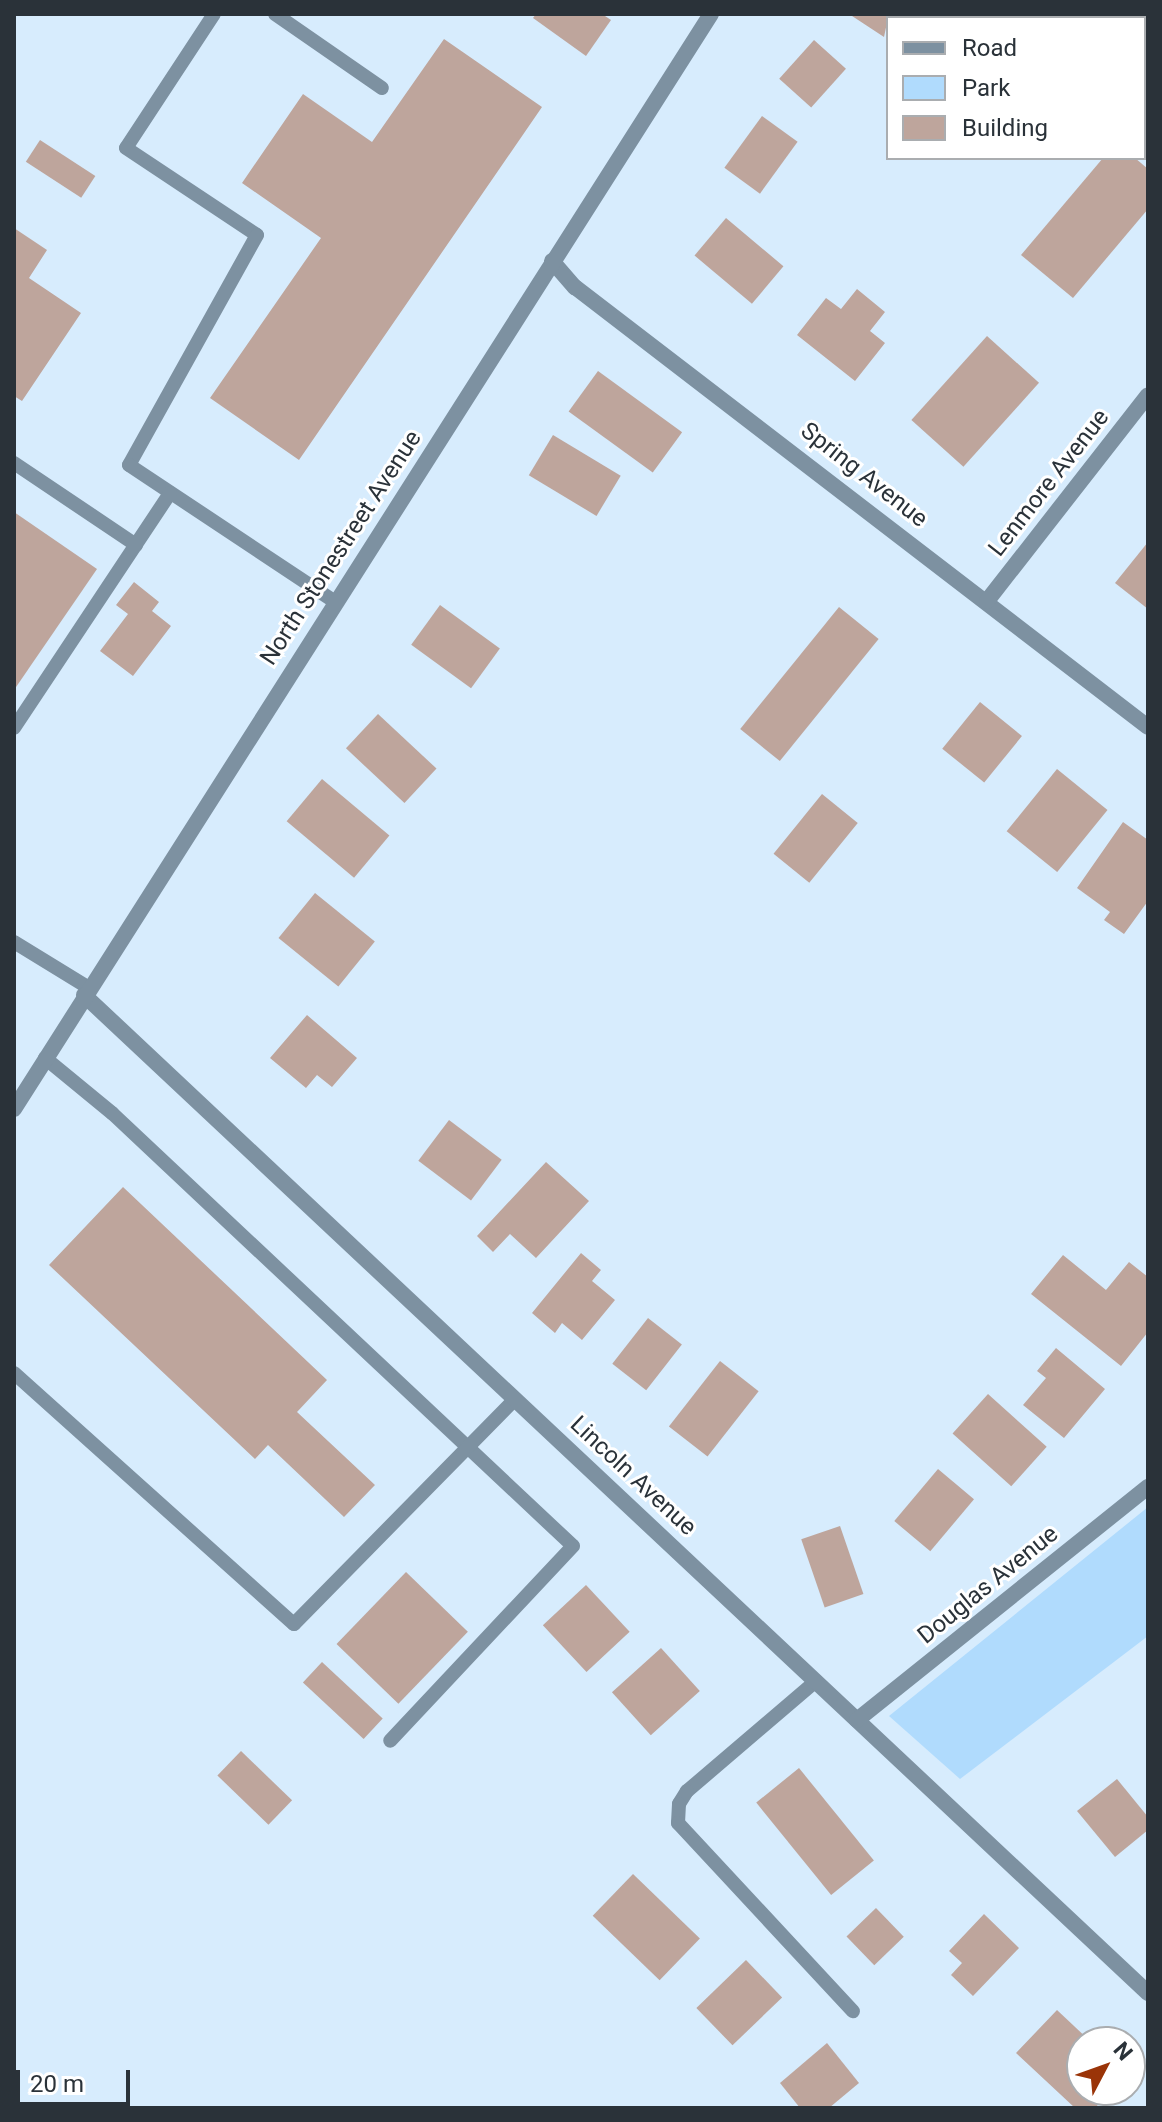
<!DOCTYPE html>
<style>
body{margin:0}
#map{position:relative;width:1162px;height:2122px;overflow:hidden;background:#d7ecfd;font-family:Roboto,sans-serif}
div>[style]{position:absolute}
.green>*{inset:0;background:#b0dbfd}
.building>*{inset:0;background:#bea59c;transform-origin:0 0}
.lane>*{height:14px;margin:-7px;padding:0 7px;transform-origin:7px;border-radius:7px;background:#7d91a1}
.street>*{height:16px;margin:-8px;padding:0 8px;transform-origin:8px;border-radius:8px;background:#7d91a1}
span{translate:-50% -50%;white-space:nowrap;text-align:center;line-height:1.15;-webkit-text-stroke:6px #fff;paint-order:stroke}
.street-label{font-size:24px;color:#2a3239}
.frame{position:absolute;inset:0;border:16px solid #2a3239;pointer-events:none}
.legend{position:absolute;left:886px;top:16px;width:260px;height:144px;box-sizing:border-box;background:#fff;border:2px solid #aaadb0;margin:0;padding:10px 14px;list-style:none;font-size:24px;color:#2a3239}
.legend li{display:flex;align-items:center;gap:16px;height:40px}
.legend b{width:40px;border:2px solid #aaadb0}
.north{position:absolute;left:1066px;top:2026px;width:80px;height:80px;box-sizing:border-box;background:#fff;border:2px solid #aaadb0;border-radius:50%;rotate:49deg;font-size:22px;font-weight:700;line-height:32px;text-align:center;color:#2a3239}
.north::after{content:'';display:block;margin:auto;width:28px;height:36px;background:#9a3408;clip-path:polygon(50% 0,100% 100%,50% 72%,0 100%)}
.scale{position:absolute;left:16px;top:2070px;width:114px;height:36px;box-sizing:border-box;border:4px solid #2a3239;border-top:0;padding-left:10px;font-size:24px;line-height:28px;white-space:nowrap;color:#2a3239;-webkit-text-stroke:6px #fff;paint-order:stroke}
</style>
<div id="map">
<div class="green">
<div style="clip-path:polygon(1148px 1507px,1148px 1636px,960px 1779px,889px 1716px)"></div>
</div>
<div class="building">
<div style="clip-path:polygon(536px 14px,602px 14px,611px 20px,586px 56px,533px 18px)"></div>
<div style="clip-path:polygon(849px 14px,900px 14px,888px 18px,884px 37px)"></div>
<div style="clip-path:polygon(444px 39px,542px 107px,299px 460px,210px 398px,321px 238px,242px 183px,303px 94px,372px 142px)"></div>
<div style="left:814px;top:40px;width:43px;height:52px;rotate:42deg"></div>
<div style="left:762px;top:116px;width:44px;height:64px;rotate:36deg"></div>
<div style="left:40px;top:140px;width:66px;height:26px;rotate:33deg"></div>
<div style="clip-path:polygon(1103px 158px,1135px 158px,1148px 169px,1148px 209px,1073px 298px,1021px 255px)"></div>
<div style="left:726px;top:218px;width:75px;height:49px;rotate:40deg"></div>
<div style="clip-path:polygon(14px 228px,47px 250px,29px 278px,81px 313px,22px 401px,14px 396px)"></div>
<div style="clip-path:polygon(857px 289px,885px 312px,870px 331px,885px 343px,855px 381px,797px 335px,826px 298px,841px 309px)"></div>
<div style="left:987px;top:336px;width:70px;height:113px;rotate:42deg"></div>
<div style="left:598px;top:371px;width:104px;height:50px;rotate:36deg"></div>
<div style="left:553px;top:435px;width:79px;height:47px;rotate:31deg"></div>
<div style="clip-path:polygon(14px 512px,97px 569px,14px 690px)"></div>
<div style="clip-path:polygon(1148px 542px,1148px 609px,1115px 583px)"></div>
<div style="clip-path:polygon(134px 582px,159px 602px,152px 611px,171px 626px,133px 676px,100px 651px,128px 614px,116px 605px)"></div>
<div style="left:440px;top:605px;width:74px;height:49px;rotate:36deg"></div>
<div style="left:839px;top:607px;width:51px;height:157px;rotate:39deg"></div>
<div style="left:980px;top:702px;width:54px;height:60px;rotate:39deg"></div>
<div style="left:378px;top:714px;width:80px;height:47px;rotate:43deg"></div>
<div style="left:1057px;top:769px;width:65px;height:80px;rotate:39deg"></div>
<div style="left:322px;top:779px;width:88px;height:55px;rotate:40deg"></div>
<div style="left:822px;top:794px;width:46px;height:77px;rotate:39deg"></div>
<div style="clip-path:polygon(1123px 822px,1148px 840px,1148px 901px,1124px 934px,1104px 920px,1110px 912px,1077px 888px)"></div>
<div style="left:315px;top:893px;width:77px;height:58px;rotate:39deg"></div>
<div style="clip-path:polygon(307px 1015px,357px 1058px,332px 1087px,317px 1075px,306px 1088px,270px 1058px)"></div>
<div style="left:449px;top:1120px;width:66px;height:51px;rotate:37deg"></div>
<div style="clip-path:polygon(546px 1162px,589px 1201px,536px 1258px,510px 1234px,493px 1252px,477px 1236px)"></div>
<div style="clip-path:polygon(123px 1187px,327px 1380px,297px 1412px,375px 1485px,344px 1517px,268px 1445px,255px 1459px,49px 1265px)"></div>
<div style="clip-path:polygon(581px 1253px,601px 1270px,592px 1281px,615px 1300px,582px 1340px,562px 1323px,555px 1333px,532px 1313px)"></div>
<div style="clip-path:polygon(1063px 1255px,1106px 1290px,1129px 1262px,1148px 1277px,1148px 1332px,1121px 1366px,1031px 1294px)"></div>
<div style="left:648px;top:1318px;width:43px;height:58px;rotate:38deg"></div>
<div style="clip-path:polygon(1056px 1348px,1105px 1389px,1064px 1438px,1023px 1405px,1046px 1378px,1037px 1371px)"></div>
<div style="left:720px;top:1361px;width:49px;height:83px;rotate:38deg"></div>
<div style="left:988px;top:1394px;width:79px;height:53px;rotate:42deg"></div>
<div style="left:938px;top:1469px;width:47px;height:68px;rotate:40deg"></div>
<div style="left:840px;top:1526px;width:72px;height:41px;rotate:71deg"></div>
<div style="left:406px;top:1572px;width:86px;height:100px;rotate:44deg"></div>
<div style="left:586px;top:1585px;width:64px;height:59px;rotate:47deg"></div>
<div style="left:661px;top:1648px;width:58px;height:66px;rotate:48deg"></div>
<div style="left:322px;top:1662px;width:83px;height:28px;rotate:43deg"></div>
<div style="left:241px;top:1751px;width:71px;height:34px;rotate:44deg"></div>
<div style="left:799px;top:1768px;width:119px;height:55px;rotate:51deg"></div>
<div style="clip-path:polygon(1117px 1779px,1148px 1817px,1148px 1830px,1115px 1857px,1077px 1811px)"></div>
<div style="left:633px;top:1874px;width:93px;height:58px;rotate:44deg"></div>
<div style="left:876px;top:1908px;width:40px;height:41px;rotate:46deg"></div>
<div style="clip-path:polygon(984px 1914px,1019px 1948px,973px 1996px,951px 1975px,962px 1963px,949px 1951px)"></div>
<div style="left:746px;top:1960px;width:52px;height:69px;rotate:46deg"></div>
<div style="clip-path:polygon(1057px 2010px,1091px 2042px,1082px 2042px,1082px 2090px,1112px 2090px,1095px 2108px,1075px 2108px,1016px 2053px)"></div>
<div style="clip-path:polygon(827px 2043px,859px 2083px,829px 2108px,800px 2108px,780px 2083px)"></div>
</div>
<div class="lane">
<div style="left:214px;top:14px;width:160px;rotate:123.3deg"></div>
<div style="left:126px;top:148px;width:157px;rotate:33.6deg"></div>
<div style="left:257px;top:235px;width:263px;rotate:119.1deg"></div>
<div style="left:129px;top:465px;width:247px;rotate:33.6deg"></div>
<div style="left:275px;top:14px;width:130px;rotate:34.7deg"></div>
<div style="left:14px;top:463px;width:147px;rotate:33.9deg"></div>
<div style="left:14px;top:728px;width:282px;rotate:-56.4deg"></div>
<div style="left:14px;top:942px;width:88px;rotate:31.5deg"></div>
<div style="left:45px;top:1058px;width:87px;rotate:39.4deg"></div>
<div style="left:112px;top:1113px;width:632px;rotate:43.21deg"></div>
<div style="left:573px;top:1546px;width:267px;rotate:133.2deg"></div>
<div style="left:14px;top:1373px;width:376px;rotate:41.9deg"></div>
<div style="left:294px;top:1624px;width:315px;rotate:-45.5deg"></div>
<div style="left:816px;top:1681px;width:170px;rotate:139.5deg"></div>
<div style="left:687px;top:1791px;width:15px;rotate:122deg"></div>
<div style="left:679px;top:1804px;width:19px;rotate:93deg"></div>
<div style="left:678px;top:1823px;width:257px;rotate:47.1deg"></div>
</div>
<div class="street">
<div style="left:552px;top:261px;width:35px;rotate:49deg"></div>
<div style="left:575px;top:287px;width:722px;rotate:37.52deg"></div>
<div style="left:987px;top:601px;width:261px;rotate:-52deg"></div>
<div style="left:84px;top:995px;width:1459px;rotate:43.17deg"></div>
<div style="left:14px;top:1109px;width:1298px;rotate:-57.52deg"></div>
<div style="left:857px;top:1720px;width:373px;rotate:-38.7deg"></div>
</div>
<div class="street-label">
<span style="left:864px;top:475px;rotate:38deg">Spring Avenue</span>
<span style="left:1049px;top:483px;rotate:-52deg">Lenmore Avenue</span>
<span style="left:341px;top:548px;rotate:-57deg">North Stonestreet Avenue</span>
<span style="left:633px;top:1476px;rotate:43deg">Lincoln Avenue</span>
<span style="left:988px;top:1585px;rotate:-39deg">Douglas Avenue</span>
</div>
<div class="frame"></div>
<ul class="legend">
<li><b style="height:10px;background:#7d91a1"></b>Road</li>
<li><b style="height:22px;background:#b0dbfd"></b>Park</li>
<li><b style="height:22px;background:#bea59c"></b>Building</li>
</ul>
<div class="north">N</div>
<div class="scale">20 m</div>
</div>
